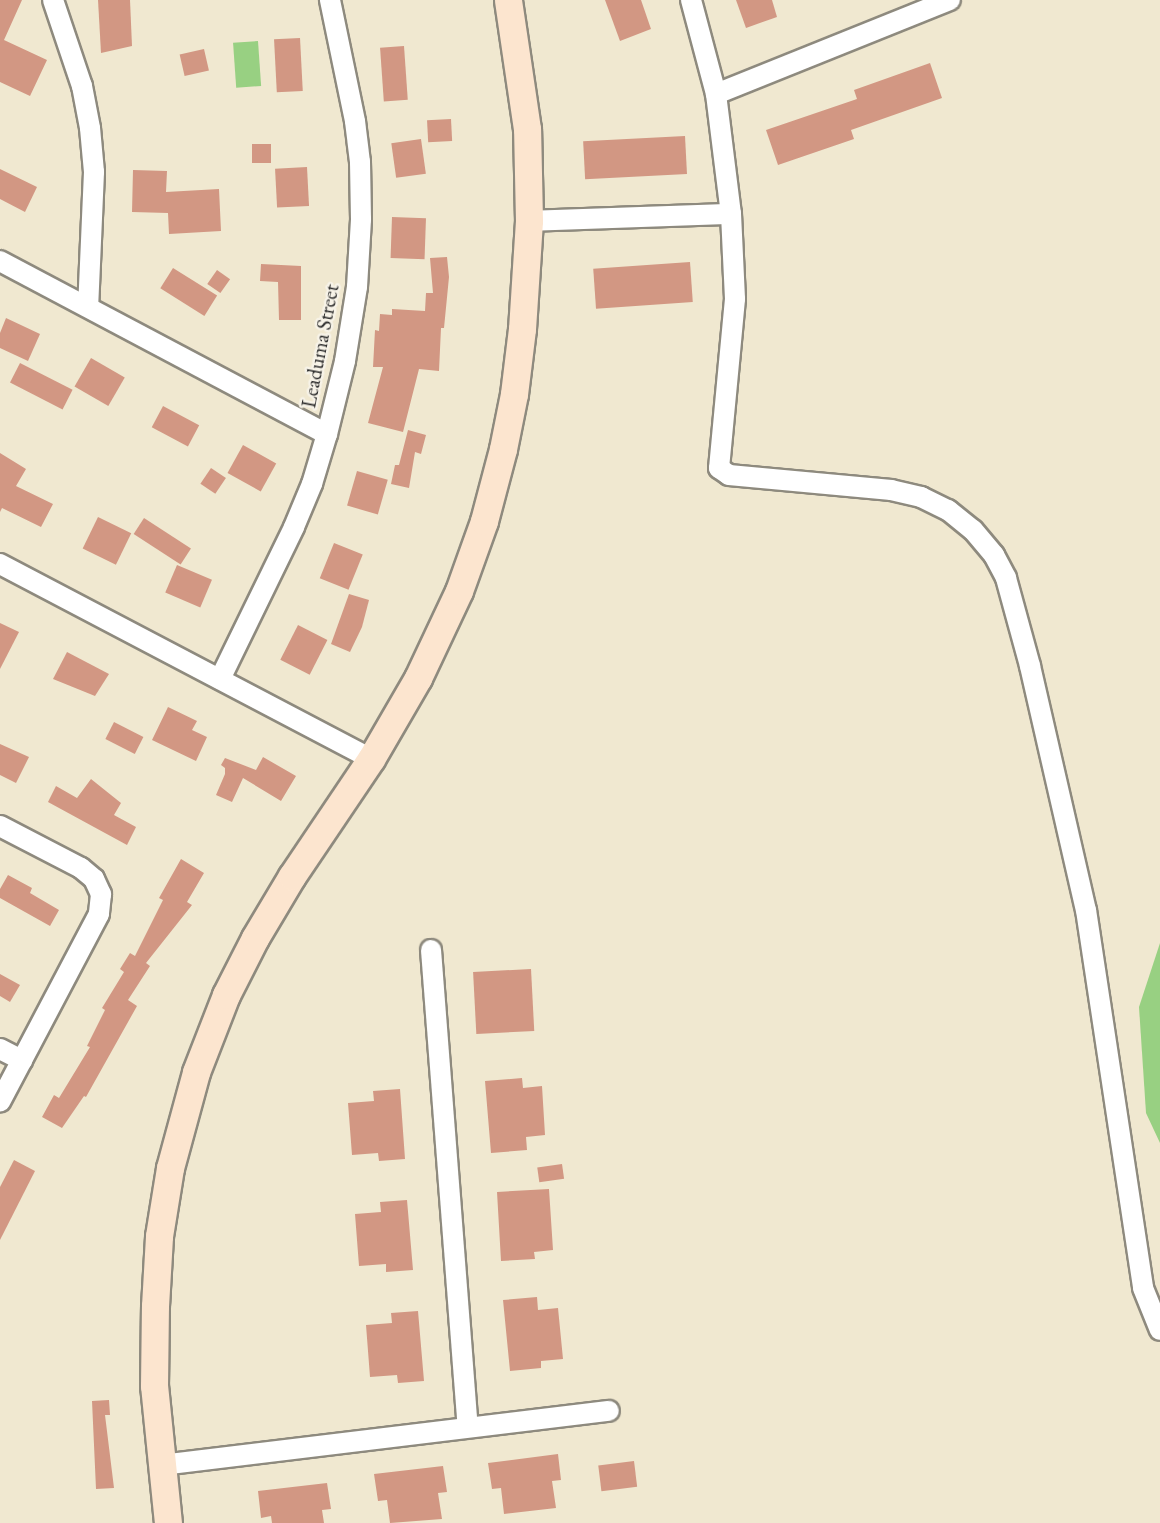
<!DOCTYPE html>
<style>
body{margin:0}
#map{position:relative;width:1160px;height:1523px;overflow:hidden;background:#f0e8d0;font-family:"EB Garamond",serif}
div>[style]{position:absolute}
.green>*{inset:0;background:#98d082;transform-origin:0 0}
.building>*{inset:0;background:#d29783;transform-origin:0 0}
.roads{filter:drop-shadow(2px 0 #8e8a7e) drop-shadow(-2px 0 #8e8a7e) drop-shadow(0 2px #8e8a7e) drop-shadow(0 -2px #8e8a7e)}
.street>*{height:20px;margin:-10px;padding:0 10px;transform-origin:10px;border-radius:10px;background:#fff}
.secondary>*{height:27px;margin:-13.5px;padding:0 13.5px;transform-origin:13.5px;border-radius:13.5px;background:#fce5cf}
span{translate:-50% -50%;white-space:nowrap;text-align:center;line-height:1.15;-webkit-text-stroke:5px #f7f3e8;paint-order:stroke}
.street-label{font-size:21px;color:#2b2b2b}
</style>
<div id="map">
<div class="green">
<div style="left:258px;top:41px;width:45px;height:25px;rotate:86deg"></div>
<div style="clip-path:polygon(1160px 943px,1160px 1143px,1146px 1113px,1139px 1007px)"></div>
</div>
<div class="building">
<div style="clip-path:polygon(0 0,22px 0,4px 40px,47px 60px,30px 96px,0 82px)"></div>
<div style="clip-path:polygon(98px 0,130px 0,132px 46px,101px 53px)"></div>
<div style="clip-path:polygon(605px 0,641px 0,651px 29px,620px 41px)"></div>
<div style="clip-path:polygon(736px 0,772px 0,777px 17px,746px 28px)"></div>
<div style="left:300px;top:38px;width:53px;height:26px;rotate:87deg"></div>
<div style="left:404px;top:46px;width:54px;height:24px;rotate:86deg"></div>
<div style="left:204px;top:49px;width:22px;height:25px;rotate:77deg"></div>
<div style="clip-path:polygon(930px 63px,942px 98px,851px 130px,854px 139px,778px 165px,766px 130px,857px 99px,854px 90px)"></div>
<div style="left:451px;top:119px;width:22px;height:24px;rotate:87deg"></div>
<div style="left:685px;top:136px;width:38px;height:102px;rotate:87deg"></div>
<div style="left:421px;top:139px;width:35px;height:30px;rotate:82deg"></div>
<div style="left:252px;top:144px;width:19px;height:19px"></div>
<div style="left:307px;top:167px;width:39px;height:32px;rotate:87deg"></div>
<div style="clip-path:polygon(0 169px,37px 187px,25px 212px,0 199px)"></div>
<div style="clip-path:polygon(133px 170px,167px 171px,166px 192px,219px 189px,221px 231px,169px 234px,168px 213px,132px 212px)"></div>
<div style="left:392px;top:217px;width:34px;height:41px;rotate:2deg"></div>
<div style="clip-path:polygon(447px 257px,449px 277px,444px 328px,441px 328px,439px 371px,419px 369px,403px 432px,368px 423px,383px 367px,373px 367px,375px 330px,379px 331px,380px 314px,392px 315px,392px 309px,425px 311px,426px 293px,433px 293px,430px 258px)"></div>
<div style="left:690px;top:262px;width:40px;height:97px;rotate:86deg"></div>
<div style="clip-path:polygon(261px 264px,301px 266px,301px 320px,279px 320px,278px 282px,260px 281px)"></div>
<div style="left:173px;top:268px;width:52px;height:24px;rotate:32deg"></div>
<div style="left:217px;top:270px;width:16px;height:17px;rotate:35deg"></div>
<div style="clip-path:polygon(6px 318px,40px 334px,28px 361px,0 348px,0 333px)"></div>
<div style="left:91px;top:358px;width:39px;height:33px;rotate:30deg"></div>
<div style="left:20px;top:363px;width:59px;height:22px;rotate:27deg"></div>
<div style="left:163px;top:406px;width:41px;height:24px;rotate:28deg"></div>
<div style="clip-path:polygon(408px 430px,426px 435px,421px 454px,415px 452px,409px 488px,391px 484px,395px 465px,399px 465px)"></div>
<div style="left:243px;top:445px;width:38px;height:32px;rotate:29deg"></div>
<div style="clip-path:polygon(0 453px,26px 469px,16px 486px,53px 504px,41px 527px,2px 508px,0 512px)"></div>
<div style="left:211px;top:468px;width:18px;height:19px;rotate:34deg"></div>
<div style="left:357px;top:471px;width:32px;height:36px;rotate:16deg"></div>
<div style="left:98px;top:517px;width:37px;height:35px;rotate:26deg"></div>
<div style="left:144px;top:518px;width:56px;height:19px;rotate:33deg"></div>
<div style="left:334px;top:543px;width:31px;height:38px;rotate:22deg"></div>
<div style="left:177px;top:565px;width:38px;height:30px;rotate:23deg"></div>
<div style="clip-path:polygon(349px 594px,369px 600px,362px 627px,350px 652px,331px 644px)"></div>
<div style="clip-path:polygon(0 623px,19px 632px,0 669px)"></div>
<div style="left:298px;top:625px;width:33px;height:39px;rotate:27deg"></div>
<div style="clip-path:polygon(67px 652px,109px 674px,95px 696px,53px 679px)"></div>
<div style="clip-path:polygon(168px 707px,197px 721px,192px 730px,207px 737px,196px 761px,152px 740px)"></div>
<div style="left:114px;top:722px;width:33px;height:19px;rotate:27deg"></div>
<div style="clip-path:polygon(0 744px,29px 757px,16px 783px,0 775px)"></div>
<div style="clip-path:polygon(263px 757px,296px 776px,281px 801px,243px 778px,232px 802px,216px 795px,225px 774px,225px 768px,221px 765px,225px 758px,256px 770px)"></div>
<div style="clip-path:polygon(91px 779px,121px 803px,114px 815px,136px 827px,127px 845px,48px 802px,56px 786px,77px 798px)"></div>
<div style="clip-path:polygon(181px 859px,204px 873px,187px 902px,192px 905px,146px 963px,150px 966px,128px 1000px,137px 1006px,86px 1097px,84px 1096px,62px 1128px,42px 1117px,54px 1095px,59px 1098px,90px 1047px,87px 1046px,105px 1010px,102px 1008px,124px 972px,120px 969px,130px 953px,135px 956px,163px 900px,159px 898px)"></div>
<div style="clip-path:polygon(8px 875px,32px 888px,30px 893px,59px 910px,50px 926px,0 898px,0 889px)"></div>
<div style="left:531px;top:969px;width:62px;height:58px;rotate:87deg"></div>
<div style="clip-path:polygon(0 974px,20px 985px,10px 1002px,0 996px)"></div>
<div style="clip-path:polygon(522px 1078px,523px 1088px,542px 1086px,545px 1135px,526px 1137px,527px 1150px,491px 1153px,485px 1081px)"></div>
<div style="clip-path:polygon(400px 1089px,405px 1159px,379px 1161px,378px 1153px,352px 1155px,348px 1103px,374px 1101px,373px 1091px)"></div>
<div style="clip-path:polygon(14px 1160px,35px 1171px,0 1240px,0 1187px)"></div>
<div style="left:562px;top:1164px;width:15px;height:25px;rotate:82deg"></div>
<div style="clip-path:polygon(549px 1189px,553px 1250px,534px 1252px,535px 1259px,501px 1261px,497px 1192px)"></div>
<div style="clip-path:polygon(407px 1200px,413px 1270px,386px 1272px,386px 1264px,359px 1266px,355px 1214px,381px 1212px,380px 1202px)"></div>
<div style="clip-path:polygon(537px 1297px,538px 1310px,558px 1308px,563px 1359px,541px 1361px,541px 1368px,510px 1371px,503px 1300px)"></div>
<div style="clip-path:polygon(418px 1311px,424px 1381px,398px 1383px,397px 1375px,370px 1377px,366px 1325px,392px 1323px,391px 1313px)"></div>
<div style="clip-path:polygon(109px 1400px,110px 1415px,105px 1415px,114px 1488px,96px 1489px,92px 1401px)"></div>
<div style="clip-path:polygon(558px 1454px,561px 1480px,552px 1481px,556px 1508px,504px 1514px,501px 1488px,492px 1489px,488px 1463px)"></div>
<div style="left:634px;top:1461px;width:26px;height:36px;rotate:83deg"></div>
<div style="clip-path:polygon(443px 1466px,447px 1492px,438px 1493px,442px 1519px,390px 1523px,387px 1500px,378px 1501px,374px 1474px)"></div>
<div style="clip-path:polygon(327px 1483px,331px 1509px,322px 1510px,324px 1523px,272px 1523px,271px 1516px,261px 1518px,258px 1491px)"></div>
</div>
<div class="roads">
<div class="street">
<div style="left:53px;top:0;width:91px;rotate:71.4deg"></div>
<div style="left:82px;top:86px;width:43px;rotate:79.2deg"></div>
<div style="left:90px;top:128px;width:44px;rotate:84.8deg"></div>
<div style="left:94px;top:172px;width:135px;rotate:92.5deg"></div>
<div style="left:691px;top:0;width:97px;rotate:75.1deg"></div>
<div style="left:716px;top:94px;width:121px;rotate:82.9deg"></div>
<div style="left:731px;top:214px;width:85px;rotate:87.3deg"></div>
<div style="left:735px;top:299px;width:170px;rotate:95.4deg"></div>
<div style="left:719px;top:468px;width:12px;rotate:35deg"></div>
<div style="left:729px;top:475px;width:163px;rotate:5.3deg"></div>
<div style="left:891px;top:490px;width:31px;rotate:13deg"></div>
<div style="left:921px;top:497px;width:30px;rotate:26deg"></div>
<div style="left:948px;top:510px;width:32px;rotate:39deg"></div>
<div style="left:973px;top:530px;width:33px;rotate:50deg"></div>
<div style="left:994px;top:555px;width:26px;rotate:62deg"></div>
<div style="left:1006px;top:578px;width:91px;rotate:74.7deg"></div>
<div style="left:1030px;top:666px;width:250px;rotate:77.1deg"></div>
<div style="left:1086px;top:910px;width:382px;rotate:81.4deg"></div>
<div style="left:1143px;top:1288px;width:45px;rotate:68deg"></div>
<div style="left:716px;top:94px;width:252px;rotate:-21.9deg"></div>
<div style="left:529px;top:221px;width:202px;rotate:-2deg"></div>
<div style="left:0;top:261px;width:370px;rotate:27.9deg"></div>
<div style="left:0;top:564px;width:419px;rotate:27.7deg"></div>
<div style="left:220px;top:679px;width:169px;rotate:-64deg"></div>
<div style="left:294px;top:527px;width:47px;rotate:-67.3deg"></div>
<div style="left:312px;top:484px;width:52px;rotate:-73.3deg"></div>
<div style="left:327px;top:434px;width:75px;rotate:-76.1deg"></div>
<div style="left:345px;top:361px;width:75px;rotate:-80.8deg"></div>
<div style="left:357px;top:287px;width:68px;rotate:-86.6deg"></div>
<div style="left:361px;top:219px;width:57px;rotate:-91deg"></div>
<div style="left:360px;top:162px;width:41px;rotate:-97deg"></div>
<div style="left:355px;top:121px;width:124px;rotate:-101.7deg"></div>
<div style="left:0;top:826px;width:91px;rotate:27.4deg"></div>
<div style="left:81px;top:868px;width:17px;rotate:40deg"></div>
<div style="left:94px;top:879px;width:17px;rotate:65deg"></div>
<div style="left:101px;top:894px;width:20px;rotate:96deg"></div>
<div style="left:99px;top:914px;width:212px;rotate:117.8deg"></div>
<div style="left:431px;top:950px;width:478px;rotate:85.6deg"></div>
<div style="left:0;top:1049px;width:25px;rotate:27deg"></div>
<div style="left:161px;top:1465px;width:451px;rotate:-6.9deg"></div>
</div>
<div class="secondary">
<div style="left:168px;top:1523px;width:138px;rotate:-95.8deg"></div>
<div style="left:154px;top:1386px;width:80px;rotate:-89.3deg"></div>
<div style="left:155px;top:1306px;width:70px;rotate:-86.7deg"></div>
<div style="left:159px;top:1236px;width:69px;rotate:-80.8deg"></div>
<div style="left:170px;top:1168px;width:99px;rotate:-74.8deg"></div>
<div style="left:196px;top:1072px;width:83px;rotate:-68.7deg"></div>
<div style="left:226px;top:995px;width:64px;rotate:-63deg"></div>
<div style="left:255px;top:938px;width:72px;rotate:-59.2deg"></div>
<div style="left:292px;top:876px;width:141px;rotate:-56deg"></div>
<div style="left:371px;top:759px;width:94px;rotate:-59.9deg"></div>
<div style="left:418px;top:678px;width:96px;rotate:-64.8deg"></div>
<div style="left:459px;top:591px;width:74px;rotate:-70.3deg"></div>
<div style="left:484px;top:521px;width:74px;rotate:-75.2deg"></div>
<div style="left:503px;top:449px;width:56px;rotate:-78.7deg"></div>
<div style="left:514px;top:394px;width:65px;rotate:-83deg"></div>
<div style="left:522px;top:329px;width:108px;rotate:-86.3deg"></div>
<div style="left:529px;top:221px;width:92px;rotate:-91.2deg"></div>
<div style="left:527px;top:129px;width:130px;rotate:-98.4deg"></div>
</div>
</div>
<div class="street-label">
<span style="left:320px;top:346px;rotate:-79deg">Leaduma Street</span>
</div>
</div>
